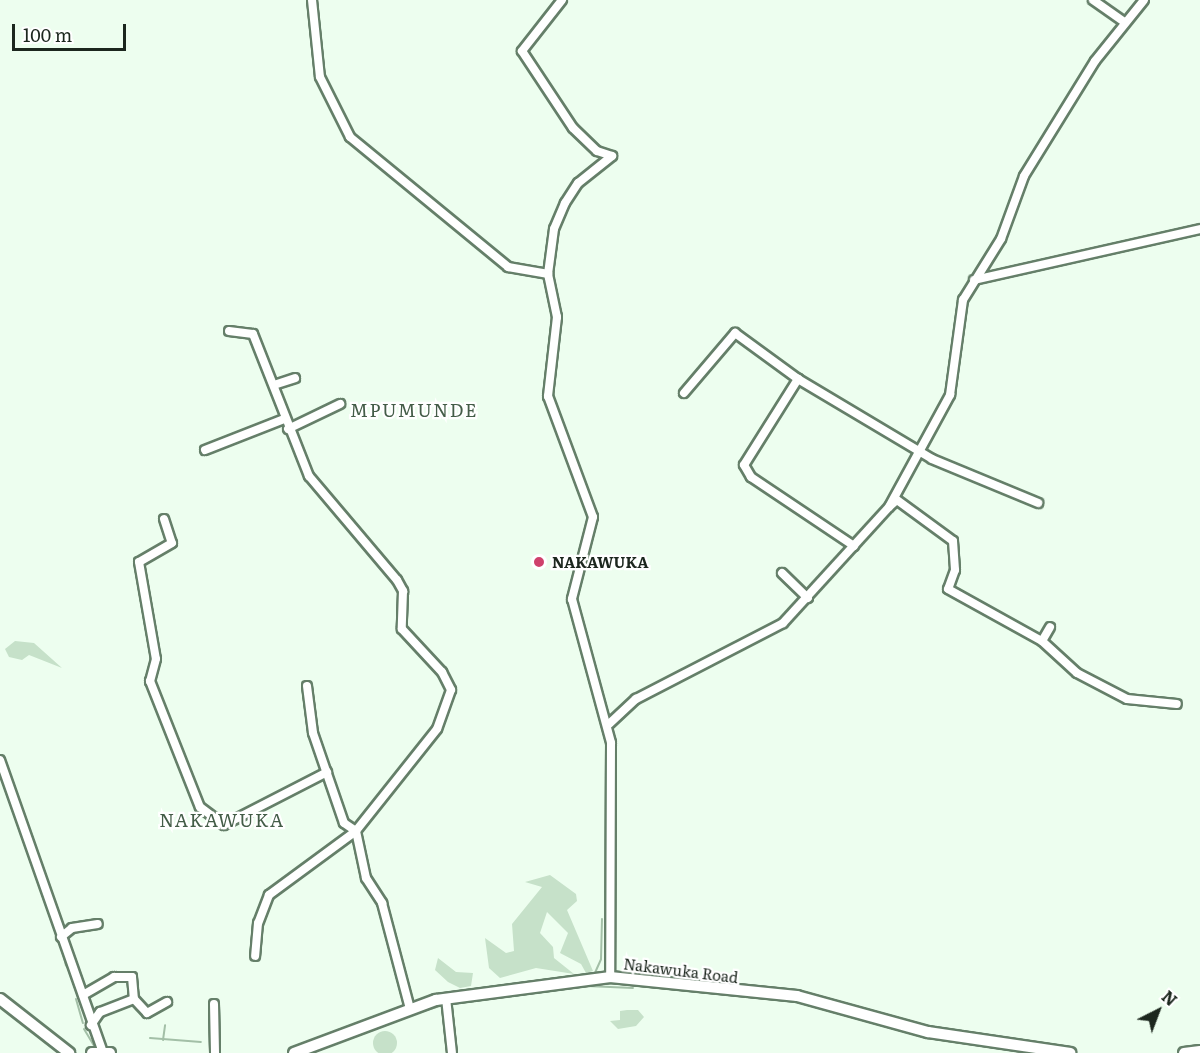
<!DOCTYPE html>
<style>
body{margin:0}
#map{position:relative;width:1200px;height:1053px;overflow:hidden;background:#edfeef;font-family:Literata,serif}
div>[style]{position:absolute}
.green>*{inset:0;background:#c6e1c9}
.round{border-radius:50%}
.stream>*{height:2px;margin:-1px;padding:0 1px;transform-origin:1px;border-radius:1px;background:#a3bfa7}
.roads{filter:drop-shadow(2px 0 #657f69) drop-shadow(-2px 0 #657f69) drop-shadow(0 2px #657f69) drop-shadow(0 -2px #657f69)}
.minor>*{height:8px;margin:-4px;padding:0 4px;transform-origin:4px;border-radius:4px;background:#fff}
.major>*{height:10px;margin:-5px;padding:0 5px;transform-origin:5px;border-radius:5px;background:#fff}
.dots>*{width:16px;height:16px;translate:-50% -50%;box-sizing:border-box;border:3px solid #fff;border-radius:50%}
span{translate:-50% -50%;white-space:nowrap;text-align:center;line-height:1.15;-webkit-text-stroke:4.5px #fff;paint-order:stroke}
.poi-label{font-size:15px;color:#1c271e;font-weight:700}
.left{translate:0 -50%;text-align:left}
.street-label{font-size:15px;color:#1c271e}
.quarter-label{font-size:18px;color:#445d48;letter-spacing:1.5px}
.north{position:absolute;left:1128px;top:981px;width:60px;height:60px;-webkit-text-stroke:4px #fff;paint-order:stroke;rotate:42deg;font-size:16px;font-weight:700;line-height:24px;text-align:center;color:#1c271e}
.north::after{content:'';display:block;margin:auto;width:21px;height:27px;background:#1c271e;clip-path:polygon(50% 0,100% 100%,50% 72%,0 100%)}
.scale{position:absolute;left:12px;top:24px;width:114px;height:27px;box-sizing:border-box;border:3px solid #1c271e;border-top:0;padding-left:8px;font-size:18px;line-height:21px;white-space:nowrap;color:#1c271e;-webkit-text-stroke:4px #fff;paint-order:stroke}
</style>
<div id="map">
<div class="green">
<div style="clip-path:polygon(15px 641px,34px 643px,62px 668px,29px 655px,22px 660px,9px 657px,5px 649px)"></div>
<div style="clip-path:polygon(550px 875px,576px 894px,577px 901px,567px 910px,593px 971px,586px 973px,581px 964px,560px 953px,568px 933px,547px 912px,540px 933px,553px 947px,554px 958px,574px 974px,536px 968px,500px 978px,489px 968px,485px 938px,506px 953px,514px 951px,512px 924px,542px 887px,525px 882px)"></div>
<div style="clip-path:polygon(438px 958px,456px 972px,473px 973px,471px 986px,460px 988px,448px 982px,435px 970px)"></div>
<div style="clip-path:polygon(627px 1010px,638px 1010px,644px 1017px,636px 1026px,618px 1029px,610px 1021px,620px 1020px,620px 1011px)"></div>
<div class="round" style="left:373px;top:1031px;width:24px;height:24px"></div>
</div>
<div class="stream">
<div style="left:61px;top:944px;width:22px;rotate:77deg"></div>
<div style="left:594px;top:975px;width:17px;rotate:-66deg"></div>
<div style="left:601px;top:959px;width:40px;rotate:-88.6deg"></div>
<div style="left:587px;top:986px;width:46px;rotate:2.5deg"></div>
<div style="left:441px;top:994px;width:131px;rotate:-7.5deg"></div>
<div style="left:76px;top:999px;width:25px;rotate:74deg"></div>
<div style="left:401px;top:1018px;width:44px;rotate:-17.2deg"></div>
<div style="left:84px;top:1029px;width:23px;rotate:59deg"></div>
<div style="left:150px;top:1038px;width:51px;rotate:4.5deg"></div>
<div style="left:163px;top:1040px;width:15px;rotate:-82deg"></div>
<div style="left:312px;top:1053px;width:42px;rotate:-22.3deg"></div>
</div>
<div class="roads">
<div class="minor">
<div style="left:312px;top:0;width:77px;rotate:84.1deg"></div>
<div style="left:320px;top:77px;width:67px;rotate:63.4deg"></div>
<div style="left:350px;top:137px;width:205px;rotate:39.4deg"></div>
<div style="left:508px;top:267px;width:41px;rotate:9.9deg"></div>
<div style="left:562px;top:0;width:65px;rotate:128.1deg"></div>
<div style="left:522px;top:51px;width:92px;rotate:56.5deg"></div>
<div style="left:573px;top:128px;width:33px;rotate:44deg"></div>
<div style="left:597px;top:151px;width:16px;rotate:18deg"></div>
<div style="left:612px;top:156px;width:43px;rotate:141.5deg"></div>
<div style="left:578px;top:183px;width:24px;rotate:123deg"></div>
<div style="left:565px;top:203px;width:28px;rotate:113deg"></div>
<div style="left:554px;top:229px;width:45px;rotate:97.6deg"></div>
<div style="left:548px;top:274px;width:44px;rotate:78.2deg"></div>
<div style="left:557px;top:317px;width:80px;rotate:96.5deg"></div>
<div style="left:548px;top:396px;width:129px;rotate:69.6deg"></div>
<div style="left:593px;top:517px;width:85px;rotate:104.4deg"></div>
<div style="left:572px;top:599px;width:149px;rotate:74.8deg"></div>
<div style="left:611px;top:743px;width:234px;rotate:90.2deg"></div>
<div style="left:1093px;top:0;width:39px;rotate:35deg"></div>
<div style="left:974px;top:280px;width:232px;rotate:-12.7deg"></div>
<div style="left:229px;top:331px;width:24px;rotate:7deg"></div>
<div style="left:253px;top:334px;width:153px;rotate:68.5deg"></div>
<div style="left:309px;top:476px;width:136px;rotate:49.8deg"></div>
<div style="left:397px;top:580px;width:13px;rotate:61deg"></div>
<div style="left:403px;top:591px;width:38px;rotate:92deg"></div>
<div style="left:402px;top:629px;width:59px;rotate:47.1deg"></div>
<div style="left:442px;top:672px;width:20px;rotate:63deg"></div>
<div style="left:451px;top:690px;width:41px;rotate:109.7deg"></div>
<div style="left:437px;top:729px;width:130px;rotate:128.5deg"></div>
<div style="left:356px;top:831px;width:108px;rotate:143.7deg"></div>
<div style="left:269px;top:895px;width:30px;rotate:111deg"></div>
<div style="left:258px;top:923px;width:33px;rotate:95deg"></div>
<div style="left:277px;top:384px;width:19px;rotate:-18deg"></div>
<div style="left:684px;top:393px;width:79px;rotate:-49.6deg"></div>
<div style="left:735px;top:333px;width:78px;rotate:36.1deg"></div>
<div style="left:288px;top:429px;width:58px;rotate:-25.7deg"></div>
<div style="left:205px;top:450px;width:85px;rotate:-21.4deg"></div>
<div style="left:890px;top:506px;width:9px;rotate:-41deg"></div>
<div style="left:897px;top:500px;width:69px;rotate:36.2deg"></div>
<div style="left:953px;top:541px;width:29px;rotate:86deg"></div>
<div style="left:955px;top:570px;width:20px;rotate:110deg"></div>
<div style="left:948px;top:589px;width:107px;rotate:29deg"></div>
<div style="left:1042px;top:641px;width:16px;rotate:-60deg"></div>
<div style="left:164px;top:519px;width:25px;rotate:72deg"></div>
<div style="left:172px;top:543px;width:38px;rotate:150deg"></div>
<div style="left:139px;top:562px;width:98px;rotate:80.1deg"></div>
<div style="left:156px;top:659px;width:23px;rotate:105deg"></div>
<div style="left:150px;top:681px;width:136px;rotate:68.4deg"></div>
<div style="left:200px;top:807px;width:30px;rotate:37deg"></div>
<div style="left:224px;top:825px;width:116px;rotate:-27.2deg"></div>
<div style="left:854px;top:546px;width:124px;rotate:-146.2deg"></div>
<div style="left:751px;top:477px;width:14px;rotate:-120deg"></div>
<div style="left:744px;top:465px;width:102px;rotate:-57.9deg"></div>
<div style="left:798px;top:379px;width:156px;rotate:30.8deg"></div>
<div style="left:932px;top:459px;width:115px;rotate:22.5deg"></div>
<div style="left:782px;top:573px;width:36px;rotate:44deg"></div>
<div style="left:1042px;top:641px;width:47px;rotate:42.4deg"></div>
<div style="left:1077px;top:673px;width:56px;rotate:27.5deg"></div>
<div style="left:1127px;top:699px;width:50px;rotate:5.7deg"></div>
<div style="left:307px;top:686px;width:47px;rotate:82.7deg"></div>
<div style="left:313px;top:733px;width:95px;rotate:71deg"></div>
<div style="left:344px;top:823px;width:14px;rotate:34deg"></div>
<div style="left:356px;top:831px;width:48px;rotate:78deg"></div>
<div style="left:366px;top:878px;width:30px;rotate:57deg"></div>
<div style="left:382px;top:903px;width:110px;rotate:75.2deg"></div>
<div style="left:609px;top:724px;width:37px;rotate:-43deg"></div>
<div style="left:636px;top:699px;width:165px;rotate:-27.3deg"></div>
<div style="left:783px;top:623px;width:157px;rotate:-47.6deg"></div>
<div style="left:889px;top:507px;width:128px;rotate:-61.4deg"></div>
<div style="left:950px;top:395px;width:96px;rotate:-82.2deg"></div>
<div style="left:963px;top:300px;width:72px;rotate:-58.1deg"></div>
<div style="left:1001px;top:239px;width:67px;rotate:-69.9deg"></div>
<div style="left:1024px;top:176px;width:135px;rotate:-58.3deg"></div>
<div style="left:1095px;top:61px;width:78px;rotate:-51.2deg"></div>
<div style="left:0;top:760px;width:306px;rotate:70.6deg"></div>
<div style="left:61px;top:937px;width:14px;rotate:-39deg"></div>
<div style="left:72px;top:928px;width:26px;rotate:-9deg"></div>
<div style="left:83px;top:995px;width:36px;rotate:-30deg"></div>
<div style="left:114px;top:977px;width:18px"></div>
<div style="left:132px;top:977px;width:22px;rotate:85deg"></div>
<div style="left:134px;top:999px;width:36px;rotate:159deg"></div>
<div style="left:100px;top:1012px;width:16px;rotate:125deg"></div>
<div style="left:446px;top:998px;width:55px;rotate:83.8deg"></div>
<div style="left:134px;top:999px;width:19px;rotate:47deg"></div>
<div style="left:147px;top:1013px;width:23px;rotate:-29deg"></div>
<div style="left:214px;top:1004px;width:49px;rotate:88.8deg"></div>
</div>
<div class="major">
<div style="left:0;top:999px;width:88px;rotate:38deg"></div>
<div style="left:92px;top:1053px;width:18px"></div>
<div style="left:294px;top:1053px;width:152px;rotate:-20.5deg"></div>
<div style="left:436px;top:1000px;width:176px;rotate:-7.5deg"></div>
<div style="left:610px;top:977px;width:188px;rotate:5.8deg"></div>
<div style="left:797px;top:996px;width:136px;rotate:15.4deg"></div>
<div style="left:928px;top:1032px;width:144px;rotate:8.4deg"></div>
<div style="left:1184px;top:1053px;width:16px;rotate:-7deg"></div>
</div>
</div>
<div class="dots">
<div style="left:539px;top:562px;background:#cf416c"></div>
</div>
<div class="poi-label">
<span class="left" style="left:552px;top:562px">NAKAWUKA</span>
</div>
<div class="street-label">
<span style="left:681px;top:970px;rotate:7deg">Nakawuka Road</span>
</div>
<div class="quarter-label">
<span style="left:414px;top:410px">MPUMUNDE</span>
<span style="left:222px;top:820px">NAKAWUKA</span>
</div>
<div class="north">N</div>
<div class="scale">100 m</div>
</div>
